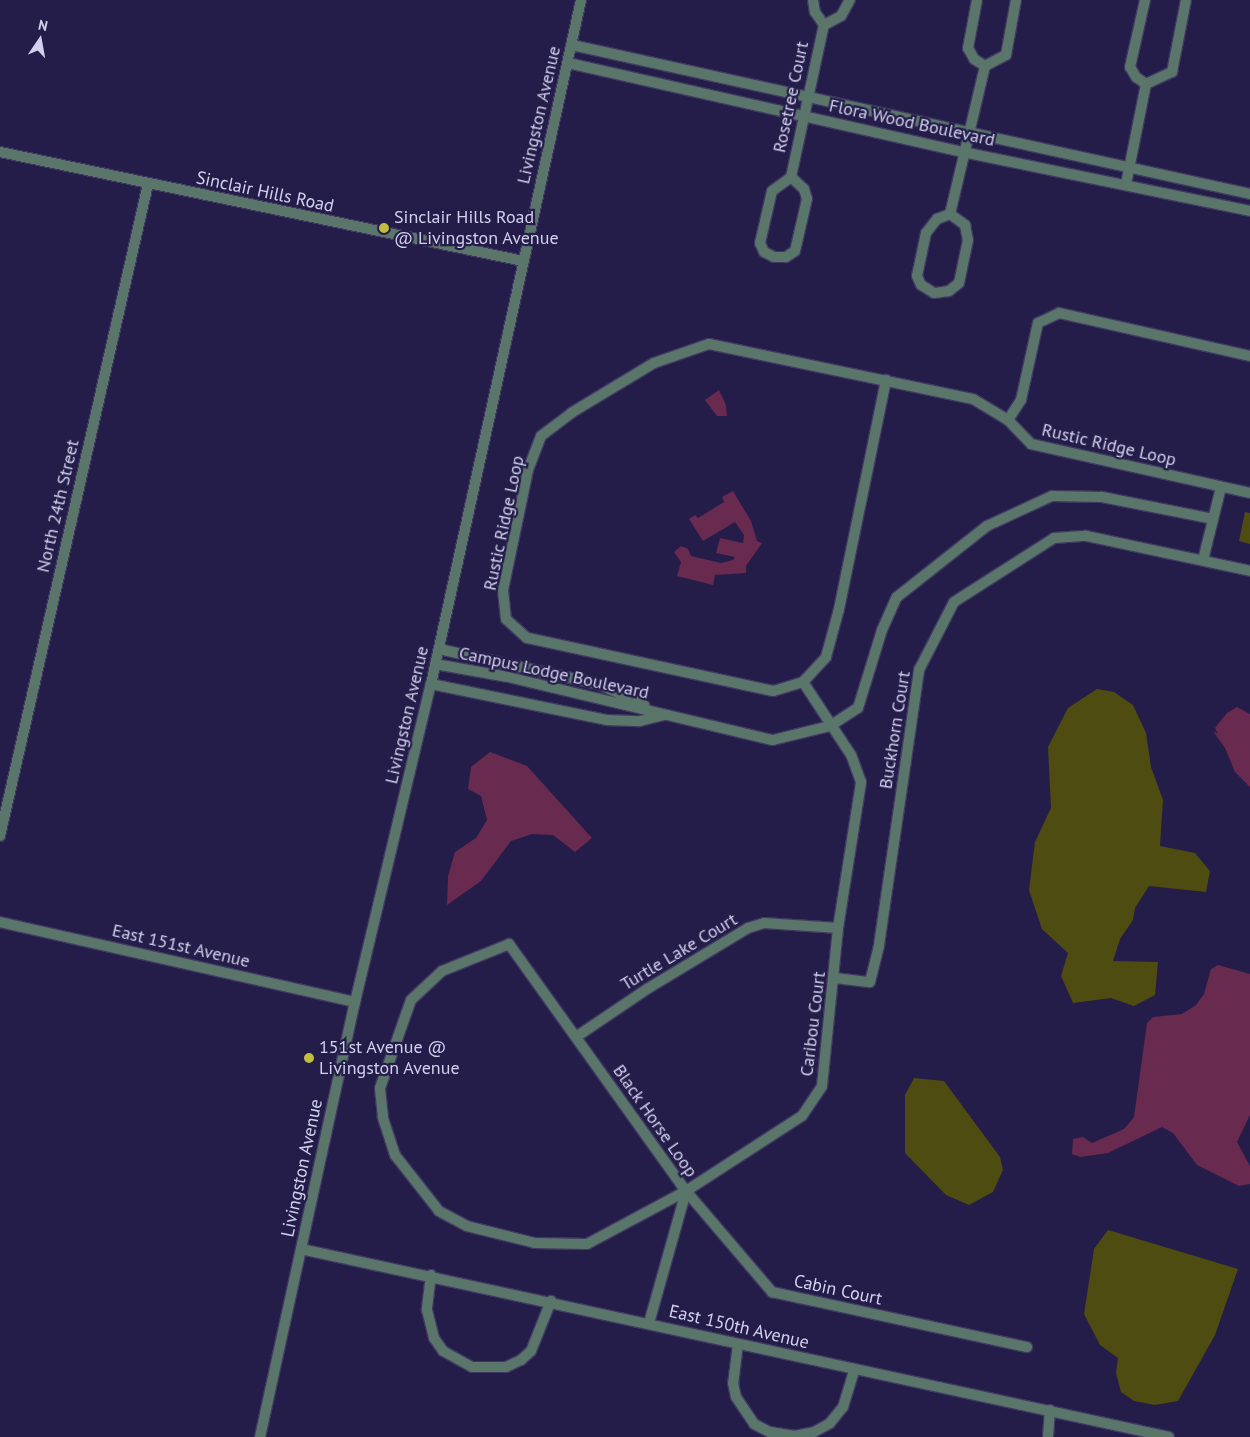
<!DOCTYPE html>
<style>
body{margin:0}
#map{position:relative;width:1250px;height:1437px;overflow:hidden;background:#241d49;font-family:"PT Sans",sans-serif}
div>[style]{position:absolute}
.green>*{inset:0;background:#4e4c10}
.water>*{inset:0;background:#682a4e}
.roads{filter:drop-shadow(1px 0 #403a63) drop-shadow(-1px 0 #403a63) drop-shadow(0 1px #403a63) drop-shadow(0 -1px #403a63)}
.minor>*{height:10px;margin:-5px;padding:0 5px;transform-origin:5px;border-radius:5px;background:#5a7569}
.tertiary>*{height:10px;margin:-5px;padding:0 5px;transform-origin:5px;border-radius:5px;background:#5a7569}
.dots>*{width:14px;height:14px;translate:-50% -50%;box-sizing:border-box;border:2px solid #241d49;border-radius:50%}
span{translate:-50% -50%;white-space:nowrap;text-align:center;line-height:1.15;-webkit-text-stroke:4.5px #241d49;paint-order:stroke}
.street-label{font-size:18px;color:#d1d0ed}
.poi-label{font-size:18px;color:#d1d0ed}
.left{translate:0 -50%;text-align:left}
.north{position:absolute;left:15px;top:15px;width:50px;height:50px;-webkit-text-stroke:4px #241d49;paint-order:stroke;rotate:12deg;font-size:14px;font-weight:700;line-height:20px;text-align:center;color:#d1d0ed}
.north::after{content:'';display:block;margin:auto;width:18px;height:22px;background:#d1d0ed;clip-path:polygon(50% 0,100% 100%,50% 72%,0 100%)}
</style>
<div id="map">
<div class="green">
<div style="clip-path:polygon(1245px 512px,1250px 513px,1250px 544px,1239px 541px)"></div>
<div style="clip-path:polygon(1097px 689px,1114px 692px,1133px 705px,1146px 733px,1151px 767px,1163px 800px,1160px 846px,1195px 853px,1210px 871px,1206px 892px,1149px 886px,1135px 908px,1133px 920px,1120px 939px,1113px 961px,1158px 962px,1155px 995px,1134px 1006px,1111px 998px,1073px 1003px,1061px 976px,1068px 953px,1042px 929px,1029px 890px,1035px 842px,1051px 808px,1048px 747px,1068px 708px)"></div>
<div style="clip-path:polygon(914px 1078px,944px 1081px,1000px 1157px,1003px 1170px,993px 1192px,969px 1205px,946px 1195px,905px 1153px,905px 1095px)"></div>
<div style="clip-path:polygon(1108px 1230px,1238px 1269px,1215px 1335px,1178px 1401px,1155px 1405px,1134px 1401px,1121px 1392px,1116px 1373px,1118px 1358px,1100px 1345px,1084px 1314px,1094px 1249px)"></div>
</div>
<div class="water">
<div style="clip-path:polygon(719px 390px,726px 405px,727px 416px,717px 416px,705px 400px)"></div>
<div style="clip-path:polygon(733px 491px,751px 521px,757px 541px,762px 543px,746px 566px,746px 573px,715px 575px,713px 585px,677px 576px,681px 562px,674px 552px,681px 546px,688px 549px,691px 556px,721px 563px,733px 560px,735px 557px,716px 553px,720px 538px,743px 543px,744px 535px,735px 522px,703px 541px,689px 519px,695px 515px,698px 518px,724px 502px,722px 497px)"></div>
<div style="clip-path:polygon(1237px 707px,1250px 714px,1250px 787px,1235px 772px,1225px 748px,1213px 731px,1218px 734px,1215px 728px,1227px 713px)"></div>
<div style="clip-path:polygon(490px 752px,527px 766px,592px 838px,575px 852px,553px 835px,532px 834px,511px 841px,481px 881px,447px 905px,448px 876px,455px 852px,476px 838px,487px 820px,481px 796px,468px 789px,471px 767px)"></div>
<div style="clip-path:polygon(1218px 965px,1250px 974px,1250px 1115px,1237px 1142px,1250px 1166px,1250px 1184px,1239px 1186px,1197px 1165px,1173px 1133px,1162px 1127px,1108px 1153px,1080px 1157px,1072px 1154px,1073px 1139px,1083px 1137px,1092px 1143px,1124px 1129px,1134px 1117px,1147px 1023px,1153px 1017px,1182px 1014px,1196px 1005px,1204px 994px,1211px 969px)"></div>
</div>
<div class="roads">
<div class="minor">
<div style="left:813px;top:0;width:12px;rotate:81deg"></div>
<div style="left:815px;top:12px;width:16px;rotate:55deg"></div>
<div style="left:977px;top:0;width:49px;rotate:100.6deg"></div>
<div style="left:968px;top:48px;width:13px;rotate:61deg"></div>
<div style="left:974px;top:59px;width:13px;rotate:32deg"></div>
<div style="left:1145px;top:0;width:69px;rotate:102.6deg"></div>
<div style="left:1130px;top:67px;width:12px;rotate:59deg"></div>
<div style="left:1136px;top:77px;width:12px;rotate:35deg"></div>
<div style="left:572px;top:45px;width:694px;rotate:12.39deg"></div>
<div style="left:568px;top:63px;width:405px;rotate:12.7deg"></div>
<div style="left:963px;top:152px;width:293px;rotate:11.6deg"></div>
<div style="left:985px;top:66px;width:24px;rotate:-28deg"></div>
<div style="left:1006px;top:55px;width:56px;rotate:-79.7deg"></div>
<div style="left:1146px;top:84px;width:29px;rotate:-25deg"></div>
<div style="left:1172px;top:72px;width:73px;rotate:-79deg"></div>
<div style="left:791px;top:177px;width:18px;rotate:43deg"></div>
<div style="left:804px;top:189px;width:10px;rotate:73deg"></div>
<div style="left:807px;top:199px;width:53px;rotate:103deg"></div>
<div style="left:795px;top:251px;width:11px;rotate:146deg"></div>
<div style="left:786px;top:257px;width:12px;rotate:180deg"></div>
<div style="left:774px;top:257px;width:11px;rotate:-153deg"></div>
<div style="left:764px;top:252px;width:10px;rotate:-114deg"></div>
<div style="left:760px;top:243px;width:53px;rotate:-77deg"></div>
<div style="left:772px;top:191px;width:24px;rotate:-36deg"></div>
<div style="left:791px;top:177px;width:156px;rotate:-77.8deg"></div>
<div style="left:824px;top:25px;width:19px;rotate:-28deg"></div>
<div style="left:841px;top:16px;width:18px;rotate:-61deg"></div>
<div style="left:1126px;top:184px;width:102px;rotate:-78.7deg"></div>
<div style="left:950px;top:214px;width:19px;rotate:36deg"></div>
<div style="left:965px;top:225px;width:15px;rotate:79deg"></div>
<div style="left:968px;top:240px;width:44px;rotate:101.8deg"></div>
<div style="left:959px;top:283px;width:13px;rotate:141deg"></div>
<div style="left:949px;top:291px;width:15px;rotate:172deg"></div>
<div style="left:934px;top:293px;width:15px;rotate:-148deg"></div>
<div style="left:921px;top:285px;width:10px;rotate:-114deg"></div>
<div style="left:917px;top:276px;width:44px;rotate:-78.2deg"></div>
<div style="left:926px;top:233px;width:18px;rotate:-52deg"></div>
<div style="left:937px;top:219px;width:14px;rotate:-21deg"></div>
<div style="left:950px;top:214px;width:152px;rotate:-76.7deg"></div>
<div style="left:1008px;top:420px;width:24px;rotate:-57deg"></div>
<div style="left:1021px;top:400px;width:79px;rotate:-77.6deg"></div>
<div style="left:1038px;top:323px;width:23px;rotate:-25deg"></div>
<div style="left:1059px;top:313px;width:196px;rotate:12.7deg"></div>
<div style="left:1203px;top:560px;width:75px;rotate:-76.1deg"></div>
<div style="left:439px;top:649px;width:163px;rotate:12.4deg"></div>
<div style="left:598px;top:684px;width:51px;rotate:24.5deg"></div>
<div style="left:435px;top:664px;width:74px;rotate:10.1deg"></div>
<div style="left:508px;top:677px;width:272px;rotate:13.4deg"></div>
<div style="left:773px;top:740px;width:59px;rotate:-13.8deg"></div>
<div style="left:830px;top:726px;width:33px;rotate:-33deg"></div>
<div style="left:858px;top:708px;width:82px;rotate:-72.9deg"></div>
<div style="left:882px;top:630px;width:36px;rotate:-66deg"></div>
<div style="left:897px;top:597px;width:115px;rotate:-38.3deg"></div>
<div style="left:987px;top:526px;width:72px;rotate:-24.8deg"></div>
<div style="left:1052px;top:496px;width:50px;rotate:1.1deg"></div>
<div style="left:1102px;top:497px;width:113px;rotate:11.2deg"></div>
<div style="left:803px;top:682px;width:34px;rotate:-47deg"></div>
<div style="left:826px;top:657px;width:50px;rotate:-74.8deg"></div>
<div style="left:839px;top:609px;width:234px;rotate:-78.4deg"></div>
<div style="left:431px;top:684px;width:180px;rotate:11.6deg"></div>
<div style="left:607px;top:720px;width:33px;rotate:2deg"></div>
<div style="left:640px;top:721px;width:25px;rotate:-14deg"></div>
<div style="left:0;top:836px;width:669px;rotate:-77.21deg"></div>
<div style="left:0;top:922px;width:364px;rotate:12.7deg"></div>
<div style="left:835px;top:978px;width:35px;rotate:7deg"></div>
<div style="left:870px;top:982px;width:38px;rotate:-76deg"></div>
<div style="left:879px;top:945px;width:278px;rotate:-81.7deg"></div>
<div style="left:919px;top:670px;width:76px;rotate:-62.8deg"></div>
<div style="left:954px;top:602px;width:119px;rotate:-32.6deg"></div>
<div style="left:1054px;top:538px;width:32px;rotate:-4deg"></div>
<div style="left:1086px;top:536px;width:168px;rotate:12deg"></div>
<div style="left:576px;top:1037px;width:86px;rotate:-34.1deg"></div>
<div style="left:647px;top:989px;width:118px;rotate:-31.1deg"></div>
<div style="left:748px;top:928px;width:17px;rotate:-17deg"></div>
<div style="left:764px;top:923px;width:74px;rotate:3.9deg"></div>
<div style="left:686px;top:1191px;width:112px;rotate:151.8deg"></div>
<div style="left:587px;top:1244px;width:52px;rotate:-178.9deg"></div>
<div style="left:535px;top:1243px;width:70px;rotate:-166deg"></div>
<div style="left:467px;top:1226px;width:32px;rotate:-152deg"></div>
<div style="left:439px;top:1211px;width:71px;rotate:-128.2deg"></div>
<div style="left:395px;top:1155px;width:40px;rotate:-108deg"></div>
<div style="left:383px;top:1117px;width:29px;rotate:-96deg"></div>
<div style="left:380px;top:1088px;width:93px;rotate:-70.6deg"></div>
<div style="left:411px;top:1000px;width:42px;rotate:-43.1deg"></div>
<div style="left:442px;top:971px;width:72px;rotate:-21.9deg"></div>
<div style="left:509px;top:944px;width:304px;rotate:54.4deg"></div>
<div style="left:686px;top:1191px;width:133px;rotate:49.6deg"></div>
<div style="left:772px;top:1292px;width:261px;rotate:12.2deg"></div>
<div style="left:301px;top:1249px;width:888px;rotate:12.22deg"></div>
<div style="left:431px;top:1275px;width:35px;rotate:97deg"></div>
<div style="left:427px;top:1310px;width:29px;rotate:76deg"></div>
<div style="left:434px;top:1338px;width:16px;rotate:55deg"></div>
<div style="left:443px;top:1351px;width:33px;rotate:29deg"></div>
<div style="left:472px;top:1367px;width:34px"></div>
<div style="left:506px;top:1367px;width:17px;rotate:-25deg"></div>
<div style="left:521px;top:1360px;width:13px;rotate:-42deg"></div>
<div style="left:531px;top:1351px;width:54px;rotate:-68.2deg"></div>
<div style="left:649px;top:1323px;width:137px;rotate:-74.3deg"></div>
<div style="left:686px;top:1191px;width:138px;rotate:-32.9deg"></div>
<div style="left:802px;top:1116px;width:36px;rotate:-56deg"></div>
<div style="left:822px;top:1086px;width:159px;rotate:-84.2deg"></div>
<div style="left:838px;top:928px;width:148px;rotate:-81deg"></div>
<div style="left:861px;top:782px;width:29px;rotate:-110deg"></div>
<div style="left:851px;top:755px;width:87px;rotate:-123.3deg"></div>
<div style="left:803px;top:682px;width:31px;rotate:163deg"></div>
<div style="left:773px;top:691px;width:252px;rotate:-167.8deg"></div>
<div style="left:527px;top:638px;width:28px;rotate:-138deg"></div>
<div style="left:506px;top:619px;width:29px;rotate:-96deg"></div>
<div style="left:503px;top:590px;width:123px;rotate:-78.2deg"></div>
<div style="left:528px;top:470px;width:36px;rotate:-69deg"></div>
<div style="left:541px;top:436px;width:38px;rotate:-37deg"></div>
<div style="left:571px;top:413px;width:97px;rotate:-31.1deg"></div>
<div style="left:654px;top:363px;width:58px;rotate:-19.1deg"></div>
<div style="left:709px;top:344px;width:270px;rotate:11.8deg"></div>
<div style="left:973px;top:399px;width:41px;rotate:31deg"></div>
<div style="left:1008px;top:420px;width:33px;rotate:46deg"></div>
<div style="left:1031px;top:444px;width:224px;rotate:12.6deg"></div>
<div style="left:738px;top:1344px;width:39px;rotate:97deg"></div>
<div style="left:733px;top:1383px;width:14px;rotate:78deg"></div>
<div style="left:736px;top:1397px;width:32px;rotate:56deg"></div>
<div style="left:754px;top:1424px;width:18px;rotate:27deg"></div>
<div style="left:770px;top:1432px;width:25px;rotate:9deg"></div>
<div style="left:795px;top:1436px;width:19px;rotate:-12deg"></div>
<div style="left:814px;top:1432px;width:18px;rotate:-29deg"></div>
<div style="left:830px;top:1423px;width:21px;rotate:-51deg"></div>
<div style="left:843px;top:1407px;width:39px;rotate:-73deg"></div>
<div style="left:1048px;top:1437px;width:27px;rotate:-86deg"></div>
</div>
<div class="tertiary">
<div style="left:0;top:152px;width:534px;rotate:11.77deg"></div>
<div style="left:260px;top:1437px;width:445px;rotate:-77.7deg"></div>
<div style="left:355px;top:1002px;width:327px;rotate:-76.6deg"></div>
<div style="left:431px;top:684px;width:700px;rotate:-77.63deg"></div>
</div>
</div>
<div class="dots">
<div style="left:384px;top:228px;background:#c2bd3f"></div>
<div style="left:309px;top:1058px;background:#c2bd3f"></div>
</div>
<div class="street-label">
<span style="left:791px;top:97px;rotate:-78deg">Rosetree Court</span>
<span style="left:539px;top:115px;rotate:-77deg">Livingston Avenue</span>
<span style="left:912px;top:123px;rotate:12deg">Flora Wood Boulevard</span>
<span style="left:265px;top:192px;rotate:12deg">Sinclair Hills Road</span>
<span style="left:1109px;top:445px;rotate:13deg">Rustic Ridge Loop</span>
<span style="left:58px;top:506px;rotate:-77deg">North 24th Street</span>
<span style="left:504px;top:523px;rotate:-78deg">Rustic Ridge Loop</span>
<span style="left:554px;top:673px;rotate:12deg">Campus Lodge Boulevard</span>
<span style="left:407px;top:715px;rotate:-77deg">Livingston Avenue</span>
<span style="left:895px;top:730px;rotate:-81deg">Buckhorn Court</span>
<span style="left:181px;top:946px;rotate:13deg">East 151st Avenue</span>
<span style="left:679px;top:952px;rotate:-31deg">Turtle Lake Court</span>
<span style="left:813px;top:1024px;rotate:-83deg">Caribou Court</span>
<span style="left:655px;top:1121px;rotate:55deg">Black Horse Loop</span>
<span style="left:302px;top:1168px;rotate:-78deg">Livingston Avenue</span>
<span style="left:838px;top:1290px;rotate:12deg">Cabin Court</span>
<span style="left:739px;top:1327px;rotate:13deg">East 150th Avenue</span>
</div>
<div class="poi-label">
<span class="left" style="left:394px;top:228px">Sinclair Hills Road<br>@ Livingston Avenue</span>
<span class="left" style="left:319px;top:1058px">151st Avenue @<br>Livingston Avenue</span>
</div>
<div class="north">N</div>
</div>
